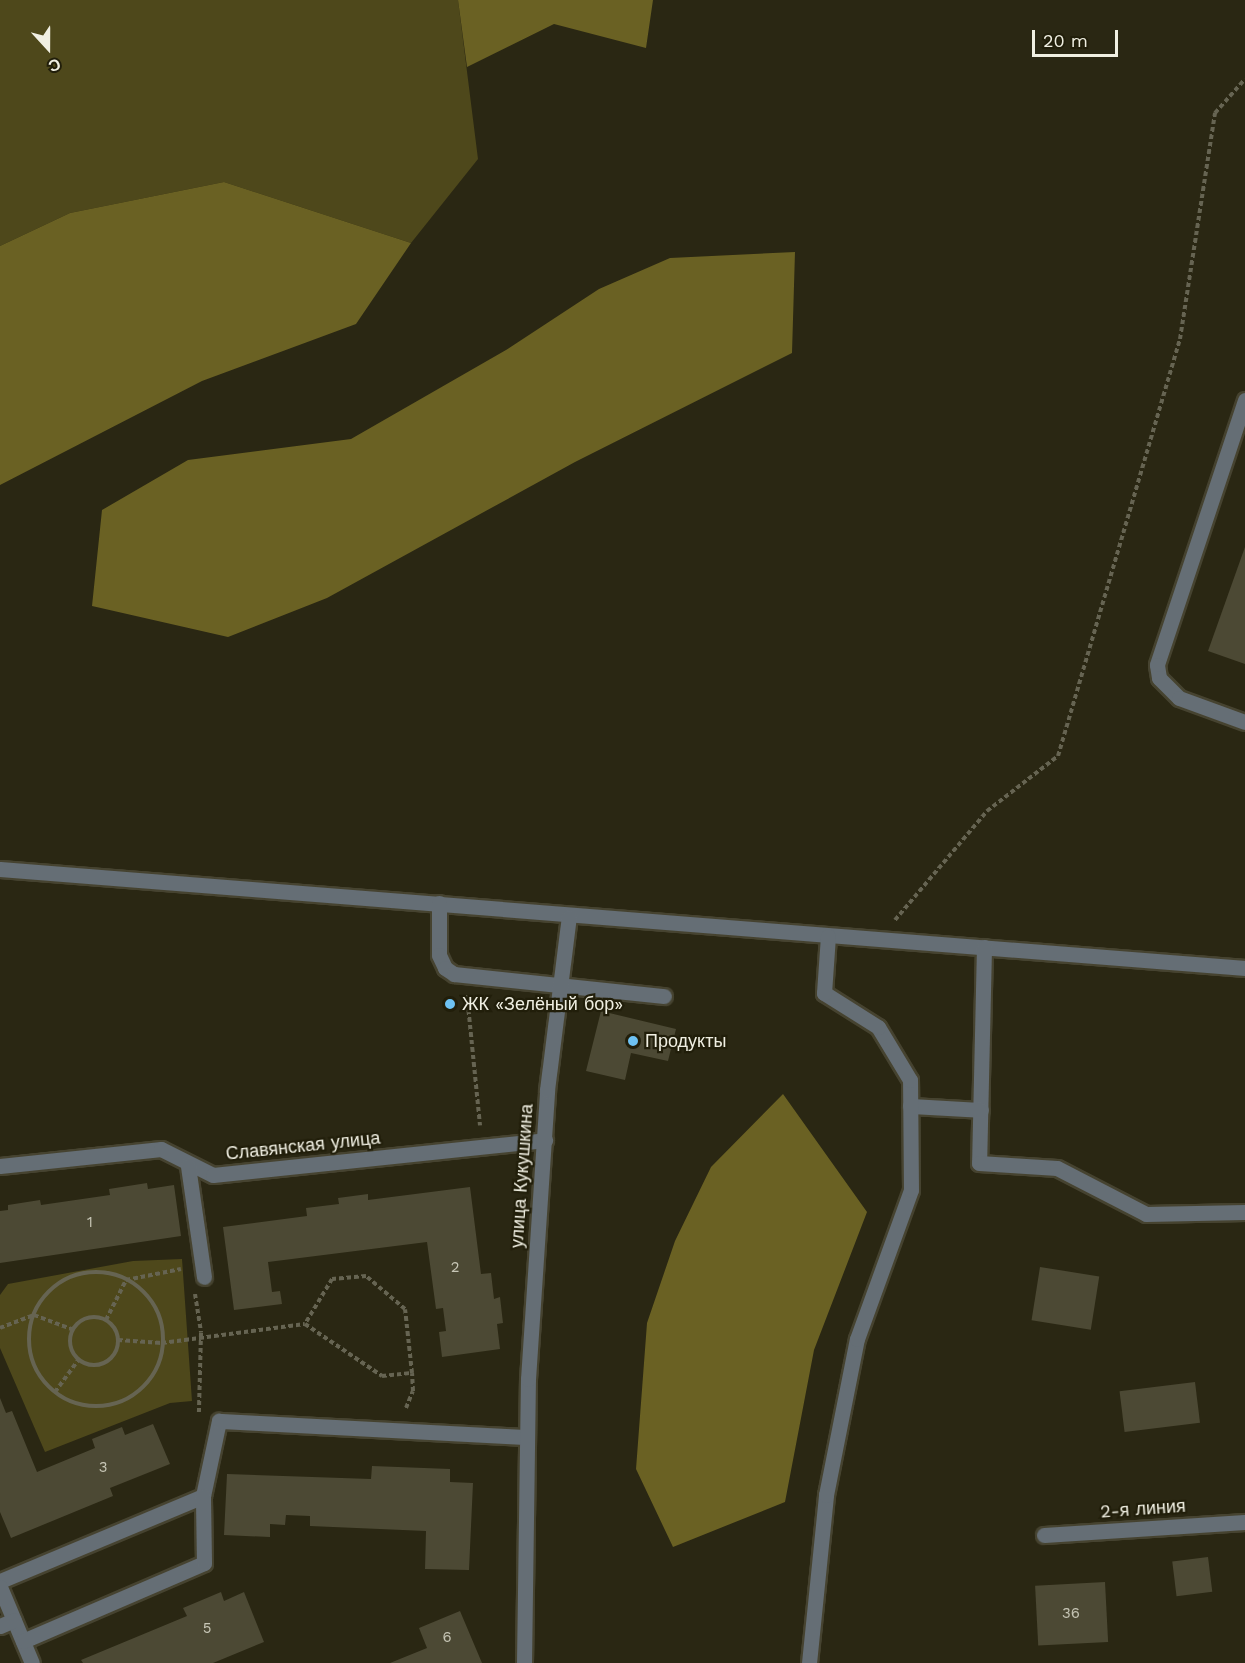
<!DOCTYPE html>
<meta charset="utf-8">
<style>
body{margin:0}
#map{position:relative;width:1245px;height:1663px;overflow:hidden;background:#2a2713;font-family:"Work Sans",sans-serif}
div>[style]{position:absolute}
.green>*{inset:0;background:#4e481b}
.forest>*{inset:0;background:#6a6123}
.building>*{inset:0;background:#4c4934;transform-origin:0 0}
.path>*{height:4px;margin-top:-2px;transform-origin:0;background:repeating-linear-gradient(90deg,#666452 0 4.5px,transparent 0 7.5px)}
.path>.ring{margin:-2px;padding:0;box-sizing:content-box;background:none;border:4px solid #666452;border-radius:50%}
.roads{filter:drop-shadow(2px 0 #464330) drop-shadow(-2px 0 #464330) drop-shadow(0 2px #464330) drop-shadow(0 -2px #464330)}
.minor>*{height:15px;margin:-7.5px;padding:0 7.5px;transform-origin:7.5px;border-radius:7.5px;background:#656e75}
.dots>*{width:16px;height:16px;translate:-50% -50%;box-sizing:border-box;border:3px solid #211e0a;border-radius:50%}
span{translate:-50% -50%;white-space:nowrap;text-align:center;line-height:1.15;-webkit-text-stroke:4.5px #211e0a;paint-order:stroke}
.number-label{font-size:15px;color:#c7c6b6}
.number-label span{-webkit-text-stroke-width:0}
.poi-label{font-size:18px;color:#f0efe2}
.left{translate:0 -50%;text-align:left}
.street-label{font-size:18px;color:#f0efe2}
.north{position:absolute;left:18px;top:18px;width:60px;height:60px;-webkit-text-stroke:4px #211e0a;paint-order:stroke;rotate:159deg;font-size:16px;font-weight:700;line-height:24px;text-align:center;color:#f0efe2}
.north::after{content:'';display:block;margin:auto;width:21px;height:27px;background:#f0efe2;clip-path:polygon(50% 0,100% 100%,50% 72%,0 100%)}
.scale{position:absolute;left:1032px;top:30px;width:86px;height:27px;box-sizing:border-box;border:3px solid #f0efe2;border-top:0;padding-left:8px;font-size:18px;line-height:21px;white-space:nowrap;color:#f0efe2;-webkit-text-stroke:4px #211e0a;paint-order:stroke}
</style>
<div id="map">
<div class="green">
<div style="clip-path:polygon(0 0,458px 0,478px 159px,411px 243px,224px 182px,70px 213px,0 246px)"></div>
<div style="clip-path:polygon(182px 1259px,192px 1401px,170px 1403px,45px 1452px,0 1348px,0 1295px,8px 1284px,133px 1261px)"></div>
</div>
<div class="forest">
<div style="clip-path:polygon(458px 0,653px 0,646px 48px,554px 24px,467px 67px)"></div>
<div style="clip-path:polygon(224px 182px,411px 243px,356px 324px,202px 381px,0 485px,0 246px,70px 213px)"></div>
<div style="clip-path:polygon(795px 252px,792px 353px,575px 462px,327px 598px,228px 637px,92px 606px,102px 510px,188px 460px,351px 439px,506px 350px,599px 289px,670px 258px)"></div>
<div style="clip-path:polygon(783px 1094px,867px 1212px,814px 1350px,785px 1502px,673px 1547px,636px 1469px,647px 1323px,675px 1241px,711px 1167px)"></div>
</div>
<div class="building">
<div style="clip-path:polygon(1245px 547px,1245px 664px,1208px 651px)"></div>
<div style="clip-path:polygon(601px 1011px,676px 1029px,668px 1061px,631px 1053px,625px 1080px,586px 1071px)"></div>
<div style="clip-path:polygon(147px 1183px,148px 1189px,174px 1185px,181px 1236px,0 1263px,0 1211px,8px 1210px,8px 1205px,40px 1200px,41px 1205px,110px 1195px,109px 1189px)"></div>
<div style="clip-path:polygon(470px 1187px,481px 1274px,491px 1273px,494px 1299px,500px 1297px,503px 1323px,497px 1324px,500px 1349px,442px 1357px,439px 1332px,446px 1331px,443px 1308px,436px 1309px,427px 1242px,268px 1262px,272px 1292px,280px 1291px,282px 1304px,234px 1310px,223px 1227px,307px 1216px,306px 1208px,339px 1204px,338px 1198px,368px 1194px,368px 1200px)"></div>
<div style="left:1040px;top:1267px;width:60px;height:54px;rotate:9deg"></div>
<div style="left:1195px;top:1382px;width:41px;height:76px;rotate:83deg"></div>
<div style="clip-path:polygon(0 1398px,6px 1413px,12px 1411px,37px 1472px,95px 1448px,92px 1439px,122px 1427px,125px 1435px,153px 1424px,170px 1464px,110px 1488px,113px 1496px,11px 1538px,0 1512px)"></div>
<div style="clip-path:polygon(372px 1466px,450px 1469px,450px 1482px,473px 1483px,469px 1570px,425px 1569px,426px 1531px,310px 1526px,310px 1516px,286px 1515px,285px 1525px,270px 1524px,270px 1537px,224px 1535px,227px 1474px,371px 1479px)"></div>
<div style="left:1208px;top:1557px;width:35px;height:36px;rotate:83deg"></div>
<div style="left:1105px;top:1582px;width:60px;height:70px;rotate:87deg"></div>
<div style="clip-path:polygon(221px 1592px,224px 1601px,244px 1592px,264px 1642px,213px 1663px,83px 1663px,81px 1660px,187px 1616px,183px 1608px)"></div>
<div style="clip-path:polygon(460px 1611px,482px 1663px,390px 1663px,427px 1648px,419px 1628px)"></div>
</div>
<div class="path">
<div style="left:895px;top:920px;width:143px;rotate:-49.8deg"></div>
<div style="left:987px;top:811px;width:90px;rotate:-37.8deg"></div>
<div style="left:1058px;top:756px;width:434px;rotate:-73.7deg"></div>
<div style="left:1180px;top:339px;width:229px;rotate:-81.2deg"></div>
<div style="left:1215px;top:113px;width:45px;rotate:-48.6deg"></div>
<div style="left:467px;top:995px;width:131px;rotate:84.3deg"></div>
<div class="ring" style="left:29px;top:1272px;width:130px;height:130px"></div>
<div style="left:195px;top:1294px;width:39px;rotate:81deg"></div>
<div style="left:201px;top:1333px;width:79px;rotate:91.5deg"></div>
<div class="ring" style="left:70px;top:1317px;width:44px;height:44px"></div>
<div style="left:106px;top:1320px;width:45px;rotate:-63.4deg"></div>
<div style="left:126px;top:1280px;width:56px;rotate:-11.3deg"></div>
<div style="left:0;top:1328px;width:36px;rotate:-21deg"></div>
<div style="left:34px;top:1315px;width:43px;rotate:20.6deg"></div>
<div style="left:118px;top:1340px;width:44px;rotate:3.9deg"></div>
<div style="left:162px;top:1343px;width:144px;rotate:-7.6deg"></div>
<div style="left:55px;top:1392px;width:41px;rotate:-54deg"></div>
<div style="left:406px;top:1408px;width:18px;rotate:-68deg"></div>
<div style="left:413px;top:1391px;width:18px;rotate:-93deg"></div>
<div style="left:412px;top:1373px;width:64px;rotate:-96.2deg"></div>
<div style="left:405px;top:1309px;width:51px;rotate:-139.8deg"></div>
<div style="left:366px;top:1276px;width:34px;rotate:175deg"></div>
<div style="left:332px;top:1279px;width:52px;rotate:121deg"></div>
<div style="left:305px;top:1324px;width:93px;rotate:34deg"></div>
<div style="left:382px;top:1376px;width:30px;rotate:-6deg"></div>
</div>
<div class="roads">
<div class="minor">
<div style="left:1245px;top:400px;width:279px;rotate:108.4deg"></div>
<div style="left:1157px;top:665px;width:13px;rotate:81deg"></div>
<div style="left:1159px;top:678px;width:28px;rotate:45deg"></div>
<div style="left:1179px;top:698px;width:70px;rotate:20deg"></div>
<div style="left:0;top:869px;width:1249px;rotate:4.55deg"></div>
<div style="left:439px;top:903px;width:52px;rotate:90deg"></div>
<div style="left:439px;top:955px;width:14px;rotate:65deg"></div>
<div style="left:445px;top:968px;width:11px;rotate:34deg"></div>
<div style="left:454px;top:974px;width:211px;rotate:6deg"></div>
<div style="left:984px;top:947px;width:216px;rotate:91.3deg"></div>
<div style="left:979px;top:1163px;width:78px;rotate:3.7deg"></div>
<div style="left:1057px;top:1168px;width:100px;rotate:27.3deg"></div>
<div style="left:1146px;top:1214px;width:99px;rotate:-1.2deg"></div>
<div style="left:910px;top:1106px;width:71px;rotate:3.2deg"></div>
<div style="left:0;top:1166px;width:162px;rotate:-6deg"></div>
<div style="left:161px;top:1149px;width:58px;rotate:26.6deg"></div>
<div style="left:213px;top:1175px;width:334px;rotate:-6deg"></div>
<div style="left:188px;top:1166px;width:112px;rotate:81.8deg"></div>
<div style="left:1044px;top:1535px;width:201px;rotate:-3.7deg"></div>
<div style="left:0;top:1581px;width:220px;rotate:-22.7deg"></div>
<div style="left:203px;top:1496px;width:77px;rotate:-78deg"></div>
<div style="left:219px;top:1421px;width:308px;rotate:3deg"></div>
<div style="left:0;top:1587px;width:82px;rotate:67.2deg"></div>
<div style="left:0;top:1626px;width:15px;rotate:-23deg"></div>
<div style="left:23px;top:1641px;width:197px;rotate:-23.3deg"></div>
<div style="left:204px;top:1563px;width:67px;rotate:-90.9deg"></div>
<div style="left:524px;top:1663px;width:284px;rotate:-89.2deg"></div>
<div style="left:528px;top:1379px;width:290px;rotate:-86.2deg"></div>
<div style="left:547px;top:1090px;width:174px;rotate:-82.8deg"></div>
<div style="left:809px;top:1663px;width:169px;rotate:-84.2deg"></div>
<div style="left:826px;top:1495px;width:159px;rotate:-78.8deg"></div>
<div style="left:857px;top:1339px;width:158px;rotate:-70.1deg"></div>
<div style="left:911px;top:1190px;width:110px;rotate:-90.5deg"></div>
<div style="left:910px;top:1080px;width:62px;rotate:-121.1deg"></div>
<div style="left:878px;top:1027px;width:64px;rotate:-147.8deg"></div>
<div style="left:824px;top:993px;width:57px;rotate:-86deg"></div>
</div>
</div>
<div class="dots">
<div style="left:450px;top:1004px;background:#6ec2f3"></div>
<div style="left:633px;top:1041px;background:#6ec2f3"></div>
</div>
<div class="number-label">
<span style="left:90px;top:1223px">1</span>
<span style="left:455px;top:1268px">2</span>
<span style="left:103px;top:1468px">3</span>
<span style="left:1071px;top:1614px">36</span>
<span style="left:207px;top:1629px">5</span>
<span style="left:447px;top:1638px">6</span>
</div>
<div class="poi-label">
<span class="left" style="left:462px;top:1004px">ЖК «Зелёный бор»</span>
<span class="left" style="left:645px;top:1041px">Продукты</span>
</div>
<div class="street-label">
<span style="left:303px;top:1146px;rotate:-6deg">Славянская улица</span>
<span style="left:522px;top:1176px;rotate:-86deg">улица Кукушкина</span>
<span style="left:1143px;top:1509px;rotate:-4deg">2-я линия</span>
</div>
<div class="north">С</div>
<div class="scale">20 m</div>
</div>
